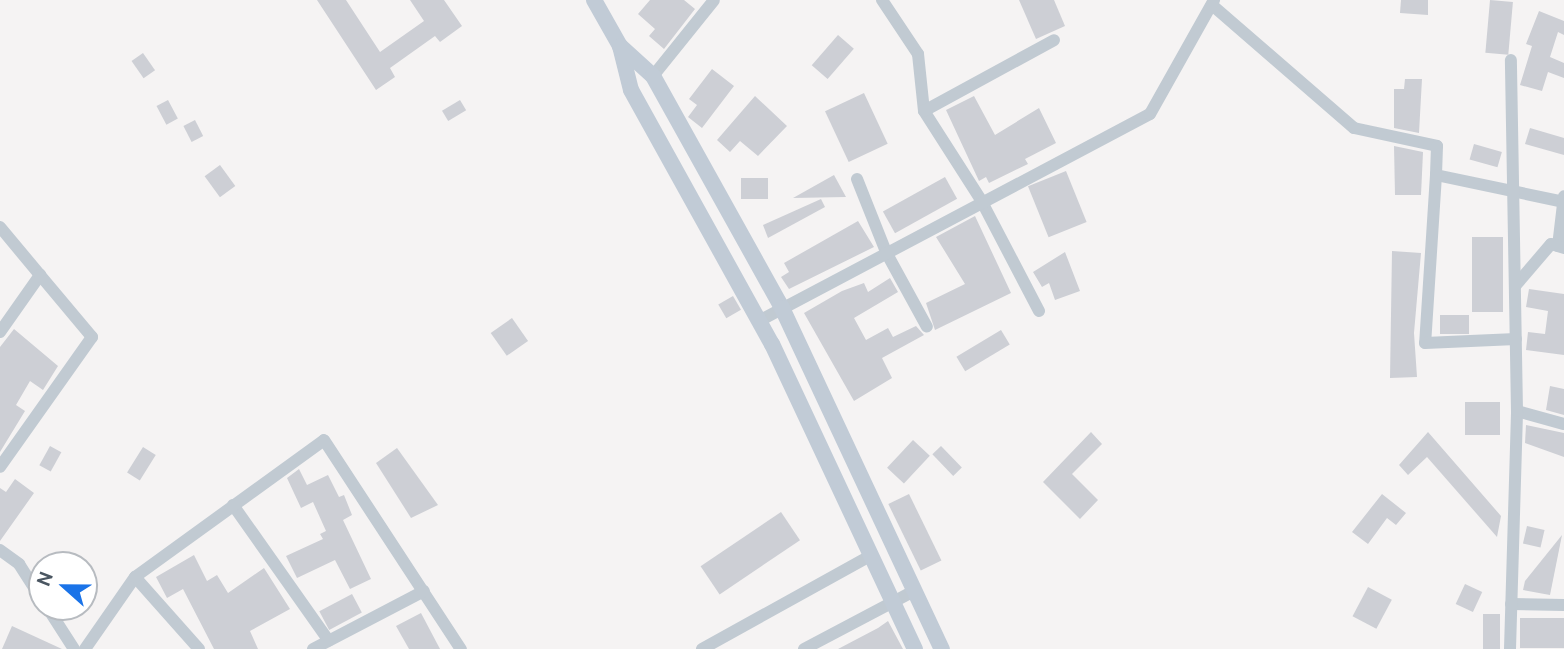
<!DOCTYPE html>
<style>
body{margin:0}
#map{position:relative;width:1564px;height:649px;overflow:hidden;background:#f5f3f3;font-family:Cabin,sans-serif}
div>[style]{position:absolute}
.building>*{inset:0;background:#cdcfd5;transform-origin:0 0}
.street>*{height:12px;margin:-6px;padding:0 6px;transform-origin:6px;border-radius:6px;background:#c1cad2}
.secondary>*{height:16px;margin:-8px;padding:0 8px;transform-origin:8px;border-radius:8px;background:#c1cbd6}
span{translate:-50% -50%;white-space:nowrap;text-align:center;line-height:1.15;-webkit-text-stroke:7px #fff;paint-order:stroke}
.north{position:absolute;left:28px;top:551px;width:70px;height:70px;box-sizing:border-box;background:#fff;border:2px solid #b7bbc0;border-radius:50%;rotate:291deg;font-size:19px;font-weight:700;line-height:28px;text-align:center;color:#4a5661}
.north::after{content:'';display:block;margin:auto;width:24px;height:32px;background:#1a73e8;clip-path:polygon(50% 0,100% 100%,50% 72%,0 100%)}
</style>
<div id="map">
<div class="building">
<div style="clip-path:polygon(317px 0,346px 0,380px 52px,424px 21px,410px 0,444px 0,462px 26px,440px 42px,435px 36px,390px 68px,395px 77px,376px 90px)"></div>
<div style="clip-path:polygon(650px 0,684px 0,695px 9px,664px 49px,649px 36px,655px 29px,638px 14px)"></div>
<div style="clip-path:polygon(1019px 0,1054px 0,1065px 26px,1036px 39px)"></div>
<div style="clip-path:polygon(1401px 0,1428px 0,1428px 15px,1400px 13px)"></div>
<div style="left:1490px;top:0;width:23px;height:53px;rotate:5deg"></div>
<div style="clip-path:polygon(1539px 11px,1564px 21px,1564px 35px,1558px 32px,1550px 57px,1564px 63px,1564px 78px,1548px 72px,1542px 91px,1520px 85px,1532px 46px,1526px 44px)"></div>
<div style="left:838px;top:35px;width:21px;height:40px;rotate:41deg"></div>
<div style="left:143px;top:53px;width:21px;height:14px;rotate:55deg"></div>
<div style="clip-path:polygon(712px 69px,734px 86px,702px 128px,688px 117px,697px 105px,689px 99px)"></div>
<div style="clip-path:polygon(1405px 79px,1422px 79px,1419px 133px,1394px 128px,1394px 89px,1404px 89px)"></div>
<div style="left:864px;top:93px;width:56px;height:43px;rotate:65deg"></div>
<div style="clip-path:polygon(755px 96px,787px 126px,758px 156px,740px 141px,730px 152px,717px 140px)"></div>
<div style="clip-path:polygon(974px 96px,995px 135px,1039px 108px,1056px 143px,1025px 159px,1028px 164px,989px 183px,986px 177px,979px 181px,946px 110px)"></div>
<div style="left:168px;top:100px;width:21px;height:13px;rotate:62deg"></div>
<div style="left:460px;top:100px;width:12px;height:21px;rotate:59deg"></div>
<div style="left:195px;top:120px;width:18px;height:13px;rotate:63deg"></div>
<div style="clip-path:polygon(1530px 128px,1564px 138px,1564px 155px,1525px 144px)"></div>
<div style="left:1474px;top:144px;width:29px;height:16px;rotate:16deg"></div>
<div style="clip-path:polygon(1394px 146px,1423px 152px,1421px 195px,1395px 195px)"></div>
<div style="left:220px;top:165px;width:26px;height:19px;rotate:54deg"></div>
<div style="left:1066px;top:171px;width:55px;height:41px;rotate:68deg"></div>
<div style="clip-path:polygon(834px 175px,846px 197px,793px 198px)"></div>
<div style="left:945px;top:177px;width:25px;height:71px;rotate:61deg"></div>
<div style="left:741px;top:178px;width:27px;height:21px"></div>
<div style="clip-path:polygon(821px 199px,825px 207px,768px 238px,763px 225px)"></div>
<div style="clip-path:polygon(975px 216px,1011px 293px,935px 330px,926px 303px,965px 284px,936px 237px)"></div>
<div style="clip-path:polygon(858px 221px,874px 247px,789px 289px,781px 277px,789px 272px,784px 263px)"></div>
<div style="left:1472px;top:237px;width:31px;height:75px"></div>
<div style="clip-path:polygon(1392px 251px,1421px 253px,1414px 333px,1417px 377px,1390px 378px)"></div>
<div style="clip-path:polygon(1065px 252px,1080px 291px,1055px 300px,1049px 283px,1042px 287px,1033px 272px)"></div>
<div style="clip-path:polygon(890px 278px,898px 292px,854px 318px,866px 340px,888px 328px,893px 337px,916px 326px,924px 335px,882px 358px,892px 378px,854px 401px,804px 313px,842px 291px,864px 283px,868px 292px)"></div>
<div style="clip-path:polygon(1529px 289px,1564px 294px,1564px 355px,1526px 350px,1528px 332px,1545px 334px,1548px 311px,1526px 307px)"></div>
<div style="left:733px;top:296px;width:16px;height:17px;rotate:60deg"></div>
<div style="left:1440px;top:315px;width:29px;height:19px"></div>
<div style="left:512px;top:318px;width:28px;height:26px;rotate:55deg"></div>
<div style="clip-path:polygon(14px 329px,58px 366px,43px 390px,30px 381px,16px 405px,25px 411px,0 452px,0 347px)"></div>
<div style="left:1001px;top:330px;width:17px;height:52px;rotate:59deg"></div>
<div style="clip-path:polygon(1550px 386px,1564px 389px,1564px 415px,1546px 410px)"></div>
<div style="left:1500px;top:402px;width:33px;height:35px;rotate:90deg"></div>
<div style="clip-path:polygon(1526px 425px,1564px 433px,1564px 457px,1525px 443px)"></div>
<div style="clip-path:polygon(1091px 432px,1102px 444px,1072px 474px,1098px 500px,1080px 519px,1043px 482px)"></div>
<div style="clip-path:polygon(1428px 432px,1501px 516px,1497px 537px,1427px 457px,1408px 475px,1399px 465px)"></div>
<div style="left:913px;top:440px;width:23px;height:38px;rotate:43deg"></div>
<div style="left:50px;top:446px;width:13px;height:22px;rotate:29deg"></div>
<div style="left:941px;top:446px;width:30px;height:12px;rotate:46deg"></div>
<div style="left:143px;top:447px;width:15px;height:30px;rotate:32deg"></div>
<div style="clip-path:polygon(397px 448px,438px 505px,411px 518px,376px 463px)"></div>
<div style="clip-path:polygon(299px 469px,307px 485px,328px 475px,339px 497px,344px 495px,352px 515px,343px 520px,371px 579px,350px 589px,335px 560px,297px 578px,286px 556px,323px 539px,320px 534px,326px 531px,313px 502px,301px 508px,287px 478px)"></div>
<div style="clip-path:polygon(15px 479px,34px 493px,0 541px,0 488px,6px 492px)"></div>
<div style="left:909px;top:494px;width:74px;height:23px;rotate:64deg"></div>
<div style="clip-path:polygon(1382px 494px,1406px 513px,1396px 525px,1387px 518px,1368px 544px,1352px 532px)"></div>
<div style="left:781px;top:512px;width:34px;height:97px;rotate:56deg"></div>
<div style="left:1527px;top:526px;width:18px;height:18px;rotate:13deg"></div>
<div style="clip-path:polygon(1562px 535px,1550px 595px,1523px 590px,1525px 581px)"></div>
<div style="clip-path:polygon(194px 555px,207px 581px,217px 575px,228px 593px,264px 568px,290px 609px,250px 631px,258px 649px,214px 649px,183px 589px,167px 598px,156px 577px)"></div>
<div style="left:1465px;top:584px;width:19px;height:22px;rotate:25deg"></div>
<div style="left:1368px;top:587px;width:27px;height:33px;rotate:28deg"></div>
<div style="left:352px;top:594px;width:21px;height:37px;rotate:62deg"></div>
<div style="clip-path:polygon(421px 613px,440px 649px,409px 649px,396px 626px)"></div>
<div style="left:1483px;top:614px;width:17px;height:35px"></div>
<div style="left:1564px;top:618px;width:30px;height:44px;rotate:90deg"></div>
<div style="clip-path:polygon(888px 621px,903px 649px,838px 649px,878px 628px)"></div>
<div style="clip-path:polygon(12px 626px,62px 649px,2px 649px)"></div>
</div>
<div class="street">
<div style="left:882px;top:0;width:65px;rotate:56.3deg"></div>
<div style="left:918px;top:54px;width:57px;rotate:84deg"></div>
<div style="left:1212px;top:5px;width:188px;rotate:40.9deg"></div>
<div style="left:1354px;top:128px;width:85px;rotate:12.2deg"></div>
<div style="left:1437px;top:146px;width:29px;rotate:92deg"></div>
<div style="left:1436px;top:175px;width:131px;rotate:11.9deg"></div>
<div style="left:653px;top:76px;width:97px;rotate:-51.2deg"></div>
<div style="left:1436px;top:175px;width:168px;rotate:93.7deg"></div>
<div style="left:1425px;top:343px;width:91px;rotate:-2.5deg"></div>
<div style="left:857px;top:179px;width:79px;rotate:68.3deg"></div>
<div style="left:886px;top:252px;width:85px;rotate:61.3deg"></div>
<div style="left:0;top:227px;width:62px;rotate:50.2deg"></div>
<div style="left:1558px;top:246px;width:50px;rotate:-83.2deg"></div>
<div style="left:1515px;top:286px;width:55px;rotate:-49.4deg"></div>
<div style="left:1551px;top:244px;width:14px;rotate:17deg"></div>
<div style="left:1039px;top:311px;width:125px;rotate:-117.6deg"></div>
<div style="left:981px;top:200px;width:106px;rotate:-122.6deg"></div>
<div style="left:924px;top:111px;width:148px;rotate:-28.6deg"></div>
<div style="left:759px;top:321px;width:442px;rotate:-27.9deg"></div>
<div style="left:1150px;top:114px;width:131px;rotate:-60.7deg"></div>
<div style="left:0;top:332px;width:70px;rotate:-54.9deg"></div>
<div style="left:40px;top:275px;width:81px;rotate:50deg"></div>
<div style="left:92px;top:337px;width:159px;rotate:125.3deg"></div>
<div style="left:1517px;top:411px;width:49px;rotate:15.5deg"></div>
<div style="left:233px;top:505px;width:166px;rotate:54.8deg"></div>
<div style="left:0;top:550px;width:24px;rotate:36deg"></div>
<div style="left:19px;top:564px;width:43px;rotate:57.4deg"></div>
<div style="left:1511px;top:604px;width:53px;rotate:1.1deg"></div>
<div style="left:47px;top:607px;width:50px;rotate:57.3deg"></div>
<div style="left:85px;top:649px;width:88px;rotate:-55.2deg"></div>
<div style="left:199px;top:649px;width:96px;rotate:-131.6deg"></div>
<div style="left:135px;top:577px;width:233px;rotate:-35.9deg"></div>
<div style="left:324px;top:440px;width:250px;rotate:56.8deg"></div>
<div style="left:313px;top:649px;width:125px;rotate:-27.6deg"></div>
<div style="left:702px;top:649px;width:192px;rotate:-29deg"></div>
<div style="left:804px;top:649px;width:124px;rotate:-27.8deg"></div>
<div style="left:1510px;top:649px;width:238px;rotate:-88.3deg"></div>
<div style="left:1517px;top:411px;width:351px;rotate:-91deg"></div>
</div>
<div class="secondary">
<div style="left:594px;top:0;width:53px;rotate:60.5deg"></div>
<div style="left:620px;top:46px;width:45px;rotate:76deg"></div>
<div style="left:631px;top:90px;width:291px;rotate:61deg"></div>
<div style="left:772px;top:344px;width:337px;rotate:64.9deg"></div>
<div style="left:620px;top:46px;width:45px;rotate:42.3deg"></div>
<div style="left:653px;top:76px;width:265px;rotate:60.9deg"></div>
<div style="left:782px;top:308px;width:377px;rotate:64.9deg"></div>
</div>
<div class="north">N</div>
</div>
